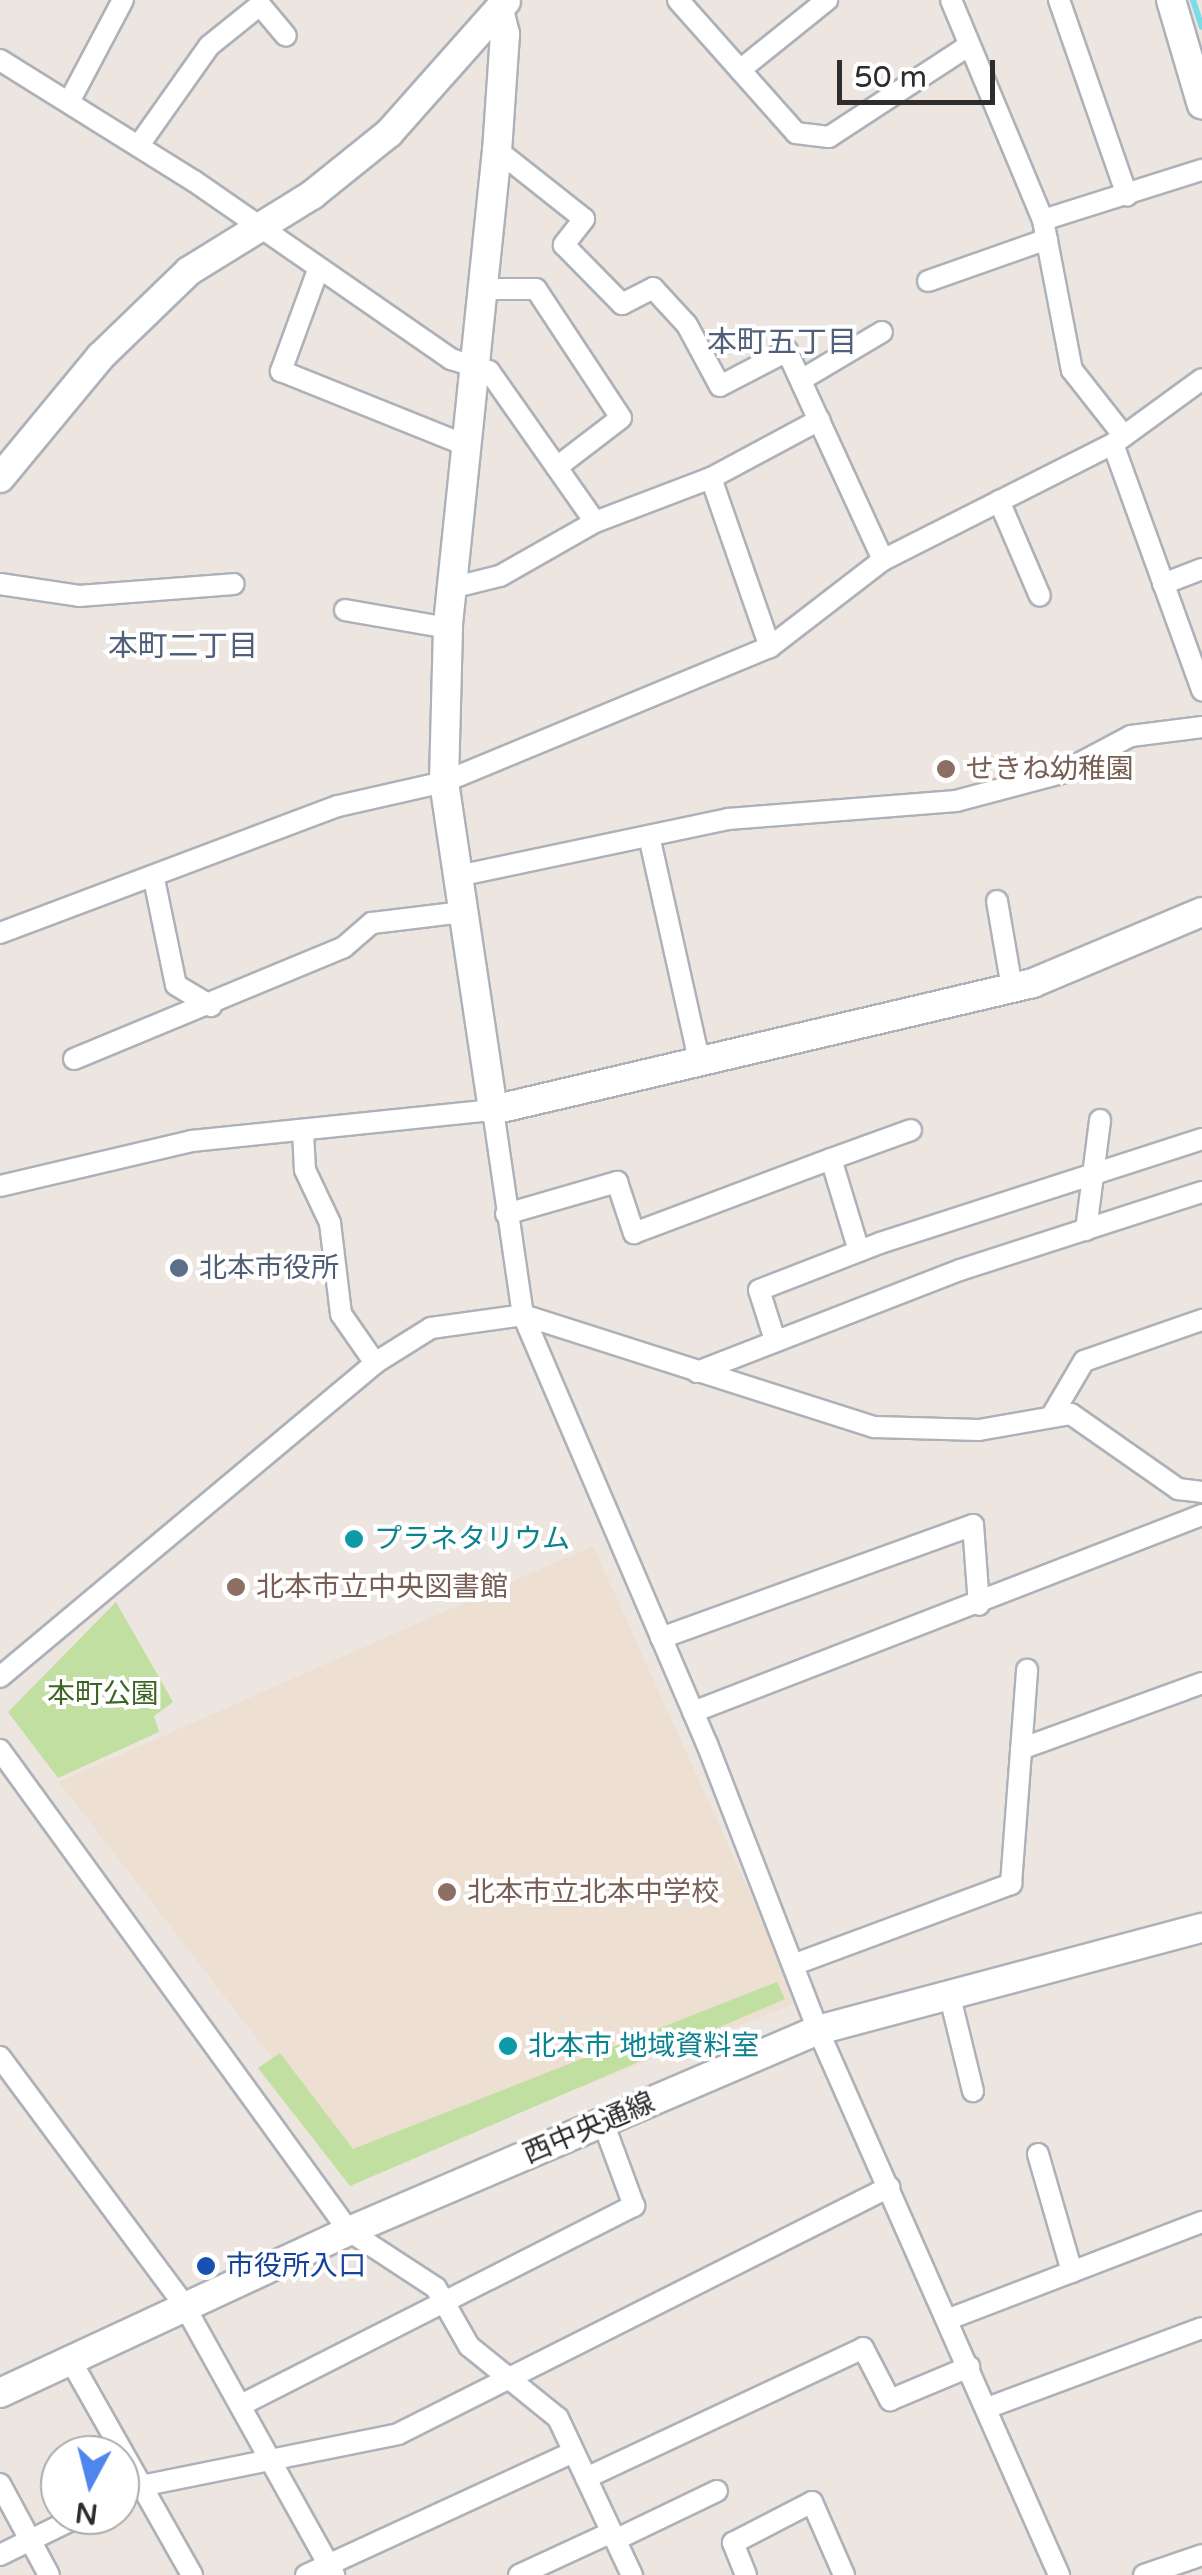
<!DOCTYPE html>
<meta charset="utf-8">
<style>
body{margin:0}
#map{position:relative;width:1202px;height:2575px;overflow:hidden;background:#ede5e0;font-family:"Varela Round","Noto Sans JP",sans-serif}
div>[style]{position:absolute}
.education>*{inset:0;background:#eddfd1}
.green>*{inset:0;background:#c1dfa1}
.stream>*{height:6px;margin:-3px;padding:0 3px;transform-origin:3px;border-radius:3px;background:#7cdce6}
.roads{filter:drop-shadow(2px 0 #adb1b8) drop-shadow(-2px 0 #adb1b8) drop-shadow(0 2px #adb1b8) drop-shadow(0 -2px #adb1b8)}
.street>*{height:20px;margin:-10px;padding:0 10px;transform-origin:10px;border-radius:10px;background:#fff}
.secondary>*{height:28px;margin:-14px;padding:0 14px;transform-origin:14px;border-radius:14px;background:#fff}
.dots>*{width:28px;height:28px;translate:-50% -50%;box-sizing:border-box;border:5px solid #fff;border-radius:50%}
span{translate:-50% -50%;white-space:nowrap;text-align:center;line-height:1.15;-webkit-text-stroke:8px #fff;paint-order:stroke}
.education-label{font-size:28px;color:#785e54}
.left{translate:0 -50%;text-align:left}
.service-label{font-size:28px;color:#4e5e75}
.culture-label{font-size:28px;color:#0d838f}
.park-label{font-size:28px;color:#3b6521}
.street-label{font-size:28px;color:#2d2d2d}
.transit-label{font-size:28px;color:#164399}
.neighbourhood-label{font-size:30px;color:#505f7a}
.north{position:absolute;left:40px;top:2435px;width:100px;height:100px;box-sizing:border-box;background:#fff;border:2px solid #ababab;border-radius:50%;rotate:187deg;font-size:28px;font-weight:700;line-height:40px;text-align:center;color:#2d2d2d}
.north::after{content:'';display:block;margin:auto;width:35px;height:45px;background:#4e86ed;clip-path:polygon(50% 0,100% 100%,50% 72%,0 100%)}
.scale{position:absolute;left:837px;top:60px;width:158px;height:45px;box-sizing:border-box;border:5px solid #2d2d2d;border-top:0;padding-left:12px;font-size:30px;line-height:35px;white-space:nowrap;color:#2d2d2d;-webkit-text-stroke:8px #fff;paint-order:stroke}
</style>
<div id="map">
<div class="education">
<div style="clip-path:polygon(593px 1546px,799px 2002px,361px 2173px,59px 1782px)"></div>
</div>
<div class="green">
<div style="clip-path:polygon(116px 1602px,173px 1702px,154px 1716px,159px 1732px,58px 1778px,8px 1712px)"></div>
<div style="clip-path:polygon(777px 1982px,785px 1999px,350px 2186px,258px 2068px,280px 2053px,353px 2149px)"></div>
</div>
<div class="stream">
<div style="left:1193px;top:0;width:28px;rotate:72deg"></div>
</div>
<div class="roads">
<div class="street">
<div style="left:678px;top:0;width:178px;rotate:48.4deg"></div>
<div style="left:796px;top:133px;width:33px;rotate:7deg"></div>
<div style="left:829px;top:137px;width:166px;rotate:-33.2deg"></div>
<div style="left:951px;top:0;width:238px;rotate:67.3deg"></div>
<div style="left:1043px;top:220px;width:167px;rotate:-17.5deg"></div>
<div style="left:1059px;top:0;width:207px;rotate:70.8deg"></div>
<div style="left:0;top:60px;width:229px;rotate:32deg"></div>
<div style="left:194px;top:181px;width:313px;rotate:34.7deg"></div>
<div style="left:451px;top:359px;width:40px;rotate:18deg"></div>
<div style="left:489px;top:371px;width:184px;rotate:54.9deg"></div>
<div style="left:740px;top:70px;width:112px;rotate:-38.8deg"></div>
<div style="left:70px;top:100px;width:113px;rotate:-62.1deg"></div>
<div style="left:139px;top:145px;width:121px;rotate:-54.7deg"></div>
<div style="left:209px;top:46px;width:65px;rotate:-38.8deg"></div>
<div style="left:260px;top:5px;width:40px;rotate:50deg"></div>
<div style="left:497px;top:150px;width:111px;rotate:38.4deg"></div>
<div style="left:584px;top:219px;width:33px;rotate:128deg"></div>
<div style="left:564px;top:245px;width:83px;rotate:45.5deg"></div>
<div style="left:622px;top:304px;width:35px;rotate:-27deg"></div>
<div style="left:653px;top:288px;width:50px;rotate:47.4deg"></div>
<div style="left:687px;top:325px;width:69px;rotate:61.6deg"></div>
<div style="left:720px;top:386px;width:76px;rotate:-27.6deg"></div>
<div style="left:787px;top:351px;width:230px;rotate:65.3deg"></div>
<div style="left:1043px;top:220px;width:153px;rotate:79.1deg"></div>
<div style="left:1072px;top:370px;width:84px;rotate:51.8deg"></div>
<div style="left:318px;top:270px;width:108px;rotate:110.1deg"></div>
<div style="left:281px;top:371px;width:198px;rotate:21.9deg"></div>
<div style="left:928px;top:281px;width:126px;rotate:-19.4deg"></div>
<div style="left:479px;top:289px;width:57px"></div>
<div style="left:536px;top:289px;width:154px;rotate:56.6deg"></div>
<div style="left:621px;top:418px;width:81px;rotate:142.6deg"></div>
<div style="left:801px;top:380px;width:94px;rotate:-30.7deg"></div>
<div style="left:1113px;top:444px;width:262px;rotate:70.1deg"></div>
<div style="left:711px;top:478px;width:179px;rotate:70.8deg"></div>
<div style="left:999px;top:501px;width:103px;rotate:66.7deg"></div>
<div style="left:0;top:584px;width:80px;rotate:8.6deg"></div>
<div style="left:79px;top:596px;width:155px;rotate:-4.4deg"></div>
<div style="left:1163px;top:584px;width:42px;rotate:-21deg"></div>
<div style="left:451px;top:588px;width:50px;rotate:-13.8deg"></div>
<div style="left:500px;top:576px;width:109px;rotate:-29.6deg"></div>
<div style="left:595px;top:522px;width:124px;rotate:-20.8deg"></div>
<div style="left:711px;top:478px;width:123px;rotate:-28.2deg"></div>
<div style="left:345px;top:610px;width:105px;rotate:9.9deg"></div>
<div style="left:649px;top:836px;width:230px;rotate:77.4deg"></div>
<div style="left:458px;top:876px;width:276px;rotate:-11.9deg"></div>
<div style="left:728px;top:819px;width:229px;rotate:-4.5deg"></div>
<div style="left:956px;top:801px;width:109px;rotate:-14.9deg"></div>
<div style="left:1061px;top:773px;width:79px;rotate:-27.9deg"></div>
<div style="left:1131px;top:736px;width:72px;rotate:-7.2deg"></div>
<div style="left:154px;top:879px;width:108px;rotate:78.3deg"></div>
<div style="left:176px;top:985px;width:41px;rotate:31deg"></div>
<div style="left:997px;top:901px;width:88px;rotate:80.2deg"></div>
<div style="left:0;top:933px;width:361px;rotate:-20.6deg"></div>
<div style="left:338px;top:806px;width:109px;rotate:-12.8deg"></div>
<div style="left:444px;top:782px;width:353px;rotate:-22.5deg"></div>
<div style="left:770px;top:647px;width:143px;rotate:-37.6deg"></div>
<div style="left:883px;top:560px;width:258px;rotate:-26.8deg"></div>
<div style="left:1113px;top:444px;width:110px;rotate:-36.1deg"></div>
<div style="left:74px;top:1059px;width:292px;rotate:-22.5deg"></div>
<div style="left:344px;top:947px;width:37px;rotate:-41deg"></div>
<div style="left:372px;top:923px;width:92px;rotate:-6.9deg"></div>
<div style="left:303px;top:1132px;width:38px;rotate:87deg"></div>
<div style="left:305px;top:1170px;width:59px;rotate:64.7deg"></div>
<div style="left:330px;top:1223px;width:92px;rotate:83.1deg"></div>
<div style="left:341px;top:1314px;width:60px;rotate:55.2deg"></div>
<div style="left:0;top:1186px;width:197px;rotate:-13.2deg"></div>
<div style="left:192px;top:1141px;width:303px;rotate:-5.9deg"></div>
<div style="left:493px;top:1110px;width:207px;rotate:81.7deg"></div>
<div style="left:523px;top:1315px;width:467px;rotate:66.8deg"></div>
<div style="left:707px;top:1744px;width:307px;rotate:68.8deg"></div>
<div style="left:818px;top:2030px;width:596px;rotate:66.14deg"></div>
<div style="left:506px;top:1214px;width:116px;rotate:-16.1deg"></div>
<div style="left:617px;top:1182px;width:54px;rotate:71.6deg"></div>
<div style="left:634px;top:1233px;width:210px;rotate:-20.6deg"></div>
<div style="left:1086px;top:1230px;width:111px;rotate:-82.7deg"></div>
<div style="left:859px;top:1251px;width:96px;rotate:-106.9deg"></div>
<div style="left:831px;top:1159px;width:85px;rotate:-19.9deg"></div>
<div style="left:774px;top:1337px;width:49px;rotate:-107.7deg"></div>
<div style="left:759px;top:1290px;width:130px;rotate:-21.2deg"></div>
<div style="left:880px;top:1243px;width:338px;rotate:-17.9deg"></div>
<div style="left:697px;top:1372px;width:282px;rotate:-21.2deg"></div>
<div style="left:960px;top:1270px;width:254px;rotate:-17.9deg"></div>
<div style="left:1051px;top:1417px;width:65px;rotate:-59.5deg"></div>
<div style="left:1084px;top:1361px;width:125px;rotate:-19.2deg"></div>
<div style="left:661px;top:1638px;width:332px;rotate:-19.9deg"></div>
<div style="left:973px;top:1525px;width:80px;rotate:85.7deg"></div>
<div style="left:0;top:1677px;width:489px;rotate:-39.9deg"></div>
<div style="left:375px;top:1363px;width:66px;rotate:-32deg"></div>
<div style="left:431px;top:1328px;width:93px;rotate:-8deg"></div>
<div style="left:523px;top:1315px;width:369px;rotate:17.7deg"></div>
<div style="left:875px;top:1427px;width:104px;rotate:1.7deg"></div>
<div style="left:979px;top:1430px;width:93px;rotate:-9.9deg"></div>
<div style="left:1071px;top:1414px;width:131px;rotate:35deg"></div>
<div style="left:1178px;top:1489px;width:24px;rotate:7deg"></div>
<div style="left:693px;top:1712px;width:546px;rotate:-21.16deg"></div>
<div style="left:1021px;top:1749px;width:193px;rotate:-20deg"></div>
<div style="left:0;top:1750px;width:594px;rotate:54.04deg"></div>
<div style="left:349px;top:2231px;width:104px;rotate:33.2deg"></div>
<div style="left:436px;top:2288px;width:67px;rotate:60.4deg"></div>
<div style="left:469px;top:2346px;width:114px;rotate:39deg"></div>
<div style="left:558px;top:2418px;width:174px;rotate:64.8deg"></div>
<div style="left:793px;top:1965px;width:233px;rotate:-20.4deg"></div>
<div style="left:1011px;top:1884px;width:215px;rotate:-85.7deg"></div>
<div style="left:950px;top:1997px;width:97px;rotate:76.3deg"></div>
<div style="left:0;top:2057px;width:309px;rotate:53.4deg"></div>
<div style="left:184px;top:2305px;width:309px;rotate:60.9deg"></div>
<div style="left:1038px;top:2154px;width:123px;rotate:73.9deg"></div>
<div style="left:949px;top:2319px;width:271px;rotate:-21deg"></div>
<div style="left:71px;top:2361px;width:246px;rotate:60.5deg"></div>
<div style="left:241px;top:2405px;width:441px;rotate:-26.9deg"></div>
<div style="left:634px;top:2206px;width:90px;rotate:-110.3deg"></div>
<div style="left:987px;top:2408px;width:229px;rotate:-20.4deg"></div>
<div style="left:586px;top:2478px;width:306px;rotate:-25.1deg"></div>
<div style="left:863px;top:2348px;width:59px;rotate:62.6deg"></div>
<div style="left:890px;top:2400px;width:86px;rotate:-22.7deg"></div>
<div style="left:0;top:2484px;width:103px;rotate:61.7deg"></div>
<div style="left:120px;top:2497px;width:24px;rotate:-28deg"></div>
<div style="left:141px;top:2486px;width:262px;rotate:-11.4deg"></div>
<div style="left:398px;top:2434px;width:550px;rotate:-26.7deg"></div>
<div style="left:615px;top:2540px;width:113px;rotate:-25.7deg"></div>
<div style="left:0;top:2555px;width:91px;rotate:-26deg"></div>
<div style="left:306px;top:2575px;width:294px;rotate:-24.7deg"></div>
<div style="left:519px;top:2575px;width:102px;rotate:-24.8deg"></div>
<div style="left:746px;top:2575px;width:35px;rotate:-112deg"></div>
<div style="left:733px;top:2543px;width:89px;rotate:-27.4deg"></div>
<div style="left:812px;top:2502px;width:80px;rotate:66.3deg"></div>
<div style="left:1144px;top:2575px;width:61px;rotate:-19deg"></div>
</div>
<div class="secondary">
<div style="left:1171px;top:0;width:109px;rotate:73.6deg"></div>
<div style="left:499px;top:10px;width:25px;rotate:76deg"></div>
<div style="left:505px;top:34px;width:116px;rotate:93.9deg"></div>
<div style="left:497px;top:150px;width:481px;rotate:95.9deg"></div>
<div style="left:448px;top:628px;width:154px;rotate:91.5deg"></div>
<div style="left:444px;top:782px;width:332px;rotate:81.5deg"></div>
<div style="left:493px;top:1110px;width:555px;rotate:-13.23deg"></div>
<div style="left:1033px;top:983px;width:183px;rotate:-22.8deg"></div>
<div style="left:0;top:478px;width:158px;rotate:-50.4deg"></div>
<div style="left:101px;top:356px;width:122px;rotate:-44deg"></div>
<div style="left:189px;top:271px;width:145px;rotate:-31.7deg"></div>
<div style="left:312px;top:195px;width:99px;rotate:-38.8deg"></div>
<div style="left:389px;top:133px;width:176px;rotate:-48.4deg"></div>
<div style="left:0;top:2393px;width:385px;rotate:-24.9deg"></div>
<div style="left:349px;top:2231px;width:510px;rotate:-23.2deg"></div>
<div style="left:818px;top:2030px;width:397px;rotate:-14.9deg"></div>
</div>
</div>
<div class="dots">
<div style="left:946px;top:769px;background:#8d6e63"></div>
<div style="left:179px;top:1268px;background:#5c6f8a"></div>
<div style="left:354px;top:1539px;background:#0f9aa8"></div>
<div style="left:236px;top:1587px;background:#8d6e63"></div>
<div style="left:447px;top:1892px;background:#8d6e63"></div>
<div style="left:508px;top:2046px;background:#0f9aa8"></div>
<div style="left:206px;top:2266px;background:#1a4fb4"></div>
</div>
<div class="education-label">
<span class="left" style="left:966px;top:769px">せきね幼稚園</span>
<span class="left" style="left:256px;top:1587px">北本市立中央図書館</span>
<span class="left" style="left:467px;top:1892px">北本市立北本中学校</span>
</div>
<div class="service-label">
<span class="left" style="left:199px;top:1268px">北本市役所</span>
</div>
<div class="culture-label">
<span class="left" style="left:374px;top:1539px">プラネタリウム</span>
<span class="left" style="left:528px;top:2046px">北本市 地域資料室</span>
</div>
<div class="park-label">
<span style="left:103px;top:1694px">本町公園</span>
</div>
<div class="street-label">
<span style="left:589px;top:2128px;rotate:-23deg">西中央通線</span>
</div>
<div class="transit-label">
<span class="left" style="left:226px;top:2266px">市役所入口</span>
</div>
<div class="neighbourhood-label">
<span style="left:782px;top:343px">本町五丁目</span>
<span style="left:183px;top:647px">本町二丁目</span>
</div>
<div class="north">N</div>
<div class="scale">50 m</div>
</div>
